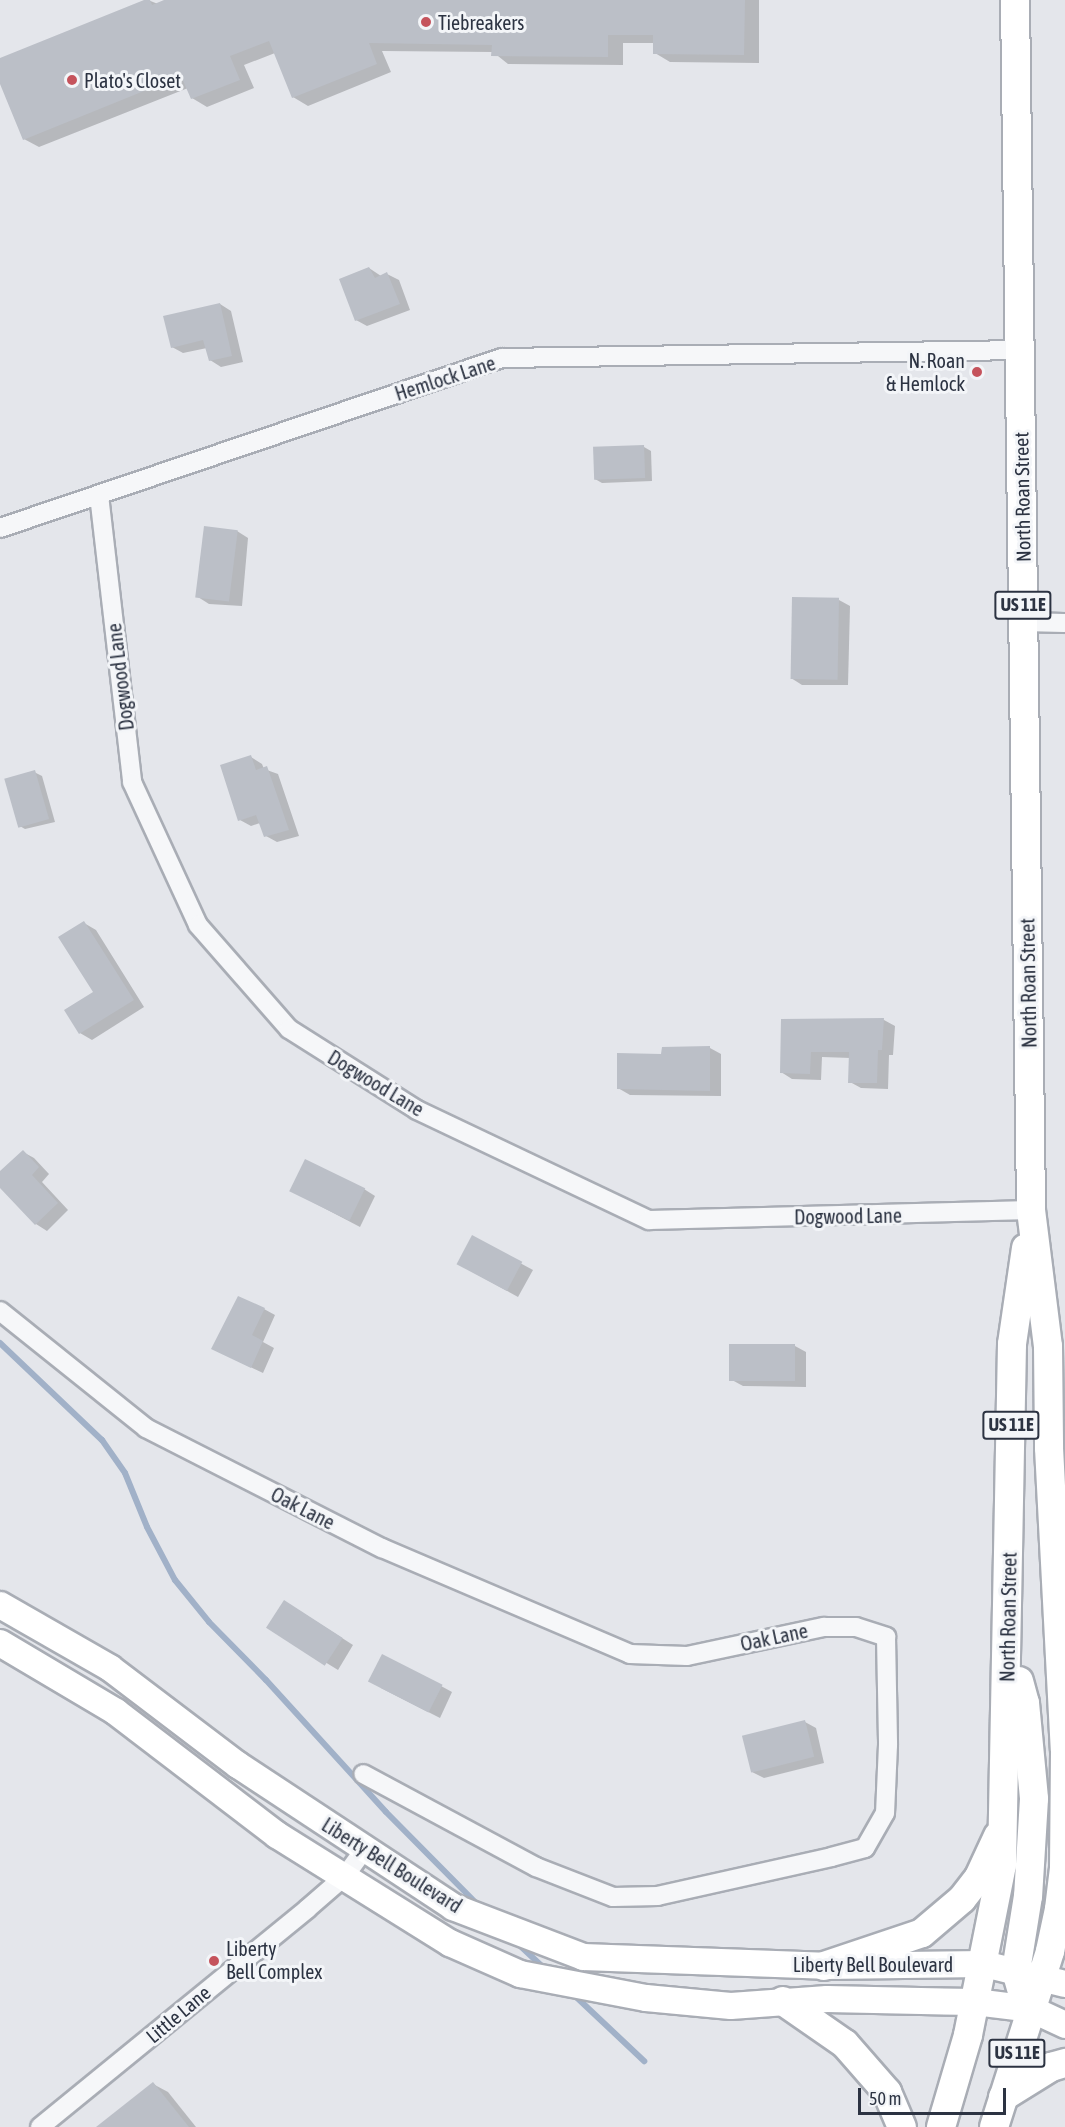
<!DOCTYPE html>
<style>
body{margin:0}
#map{position:relative;width:1065px;height:2127px;overflow:hidden;background:#e4e6eb;font-family:"Asap Condensed",sans-serif}
div>[style]{position:absolute}
.shadow>*{inset:0;background:#0003}
.stream>*{height:6px;margin:-3px;padding:0 3px;transform-origin:3px;border-radius:3px;background:#a1b1c8}
.building>*{inset:0;background:#bbbfc7;transform-origin:0 0}
.roads{filter:drop-shadow(2px 0 #a9adb5) drop-shadow(-2px 0 #a9adb5) drop-shadow(0 2px #a9adb5) drop-shadow(0 -2px #a9adb5)}
.street>*{height:18px;margin:-9px;padding:0 9px;transform-origin:9px;border-radius:9px;background:#f6f7f9}
.secondary>*{height:26px;margin:-13px;padding:0 13px;transform-origin:13px;border-radius:13px;background:#fff}
.primary>*{height:28px;margin:-14px;padding:0 14px;transform-origin:14px;border-radius:14px;background:#fff}
.dots>*{width:16px;height:16px;translate:-50% -50%;box-sizing:border-box;border:3px solid #f3f5f8;border-radius:50%}
span{translate:-50% -50%;white-space:nowrap;text-align:center;line-height:1.15;-webkit-text-stroke:6px #f3f5f8;paint-order:stroke}
.shield-label span{padding:2px 4px;background:#f3f5f8;border:2px solid;border-radius:4px;-webkit-text-stroke-width:0}
.shield-label{font-size:18px;color:#2c3342;font-weight:700}
.poi-label{font-size:20px;color:#2c3342}
.left{translate:0 -50%;text-align:left}
.right{translate:-100% -50%;text-align:right}
.street-label{font-size:20px;color:#2c3342}
.scale{position:absolute;left:858px;top:2088px;width:148px;height:27px;box-sizing:border-box;border:3px solid #2c3342;border-top:0;padding-left:8px;font-size:18px;line-height:21px;white-space:nowrap;color:#2c3342;-webkit-text-stroke:4px #f3f5f8;paint-order:stroke}
</style>
<div id="map">
<div class="shadow">
<div style="clip-path:polygon(148px 0,158px 4px,168px 0,759px 0,759px 63px,670px 62px,655px 53px,655px 43px,623px 43px,623px 65px,508px 64px,493px 52px,382px 51px,391px 72px,308px 106px,293px 97px,275px 53px,244px 65px,254px 88px,207px 107px,192px 98px,188px 88px,39px 147px,24px 139px,0 80px,0 60px)"></div>
<div style="clip-path:polygon(369px 268px,381px 276px,387px 274px,399px 280px,410px 310px,367px 326px,356px 320px)"></div>
<div style="clip-path:polygon(220px 304px,231px 311px,243px 362px,221px 367px,210px 360px,207px 348px,183px 353px,172px 347px)"></div>
<div style="clip-path:polygon(644px 447px,651px 451px,652px 481px,602px 483px,595px 479px)"></div>
<div style="clip-path:polygon(237px 531px,248px 538px,242px 606px,209px 604px,198px 597px)"></div>
<div style="clip-path:polygon(839px 600px,850px 606px,848px 685px,802px 685px,791px 678px)"></div>
<div style="clip-path:polygon(251px 757px,262px 764px,264px 769px,278px 774px,299px 836px,277px 842px,266px 836px,260px 823px,251px 826px,240px 820px)"></div>
<div style="clip-path:polygon(34px 772px,42px 776px,55px 822px,25px 829px,18px 825px)"></div>
<div style="clip-path:polygon(84px 923px,96px 930px,144px 1007px,92px 1040px,80px 1033px,66px 1010px,95px 992px)"></div>
<div style="clip-path:polygon(782px 1020px,884px 1020px,895px 1026px,893px 1055px,889px 1055px,888px 1089px,861px 1088px,850px 1082px,851px 1058px,822px 1057px,821px 1080px,792px 1079px,781px 1072px)"></div>
<div style="clip-path:polygon(710px 1048px,721px 1054px,721px 1096px,630px 1095px,618px 1088px,662px 1055px)"></div>
<div style="clip-path:polygon(23px 1152px,34px 1158px,49px 1174px,42px 1182px,68px 1210px,47px 1231px,36px 1224px,0 1186px,0 1174px)"></div>
<div style="clip-path:polygon(364px 1189px,375px 1196px,360px 1227px,303px 1197px)"></div>
<div style="clip-path:polygon(472px 1237px,533px 1270px,518px 1297px,469px 1270px)"></div>
<div style="clip-path:polygon(264px 1309px,275px 1315px,263px 1342px,274px 1348px,263px 1373px,213px 1349px)"></div>
<div style="clip-path:polygon(731px 1346px,795px 1346px,806px 1352px,806px 1387px,743px 1386px,732px 1380px)"></div>
<div style="clip-path:polygon(295px 1608px,353px 1645px,338px 1670px,268px 1627px)"></div>
<div style="clip-path:polygon(441px 1686px,452px 1692px,440px 1718px,381px 1688px)"></div>
<div style="clip-path:polygon(805px 1722px,816px 1728px,824px 1763px,764px 1778px,752px 1772px)"></div>
<div style="clip-path:polygon(153px 2084px,168px 2092px,196px 2127px,98px 2127px)"></div>
</div>
<div class="stream">
<div style="left:0;top:1343px;width:141px;rotate:43.6deg"></div>
<div style="left:102px;top:1440px;width:40px;rotate:55.1deg"></div>
<div style="left:125px;top:1473px;width:58px;rotate:67.8deg"></div>
<div style="left:147px;top:1527px;width:60px;rotate:62.2deg"></div>
<div style="left:175px;top:1580px;width:54px;rotate:51deg"></div>
<div style="left:209px;top:1622px;width:81px;rotate:45.5deg"></div>
<div style="left:266px;top:1680px;width:178px;rotate:47.7deg"></div>
<div style="left:386px;top:1812px;width:134px;rotate:45.3deg"></div>
<div style="left:515px;top:1941px;width:41px;rotate:43deg"></div>
<div style="left:573px;top:1994px;width:98px;rotate:43.3deg"></div>
</div>
<div class="building">
<div style="clip-path:polygon(144px 0,150px 0,152px 5px,164px 0,745px 0,744px 55px,653px 54px,653px 35px,608px 35px,608px 57px,491px 56px,492px 45px,369px 43px,377px 64px,292px 98px,269px 41px,230px 56px,240px 80px,191px 99px,181px 76px,23px 140px,0 84px,0 58px)"></div>
<div style="clip-path:polygon(369px 267px,375px 278px,387px 272px,400px 304px,355px 321px,339px 279px)"></div>
<div style="clip-path:polygon(220px 303px,232px 356px,209px 361px,203px 340px,171px 348px,163px 316px)"></div>
<div style="left:644px;top:445px;width:33px;height:51px;rotate:88deg"></div>
<div style="left:204px;top:526px;width:34px;height:72px;rotate:7deg"></div>
<div style="left:792px;top:597px;width:47px;height:82px;rotate:1deg"></div>
<div style="clip-path:polygon(251px 755px,256px 770px,267px 766px,289px 830px,264px 837px,256px 815px,238px 821px,220px 765px)"></div>
<div style="left:35px;top:770px;width:51px;height:32px;rotate:74deg"></div>
<div style="clip-path:polygon(84px 921px,134px 1000px,79px 1034px,64px 1010px,93px 992px,58px 937px)"></div>
<div style="clip-path:polygon(884px 1018px,882px 1050px,878px 1050px,877px 1083px,848px 1083px,849px 1052px,811px 1052px,810px 1074px,780px 1073px,781px 1019px)"></div>
<div style="clip-path:polygon(710px 1046px,710px 1091px,617px 1089px,617px 1053px,661px 1054px,662px 1047px)"></div>
<div style="clip-path:polygon(23px 1150px,39px 1167px,32px 1175px,58px 1203px,35px 1225px,0 1188px,0 1171px)"></div>
<div style="left:305px;top:1159px;width:67px;height:36px;rotate:26deg"></div>
<div style="left:472px;top:1235px;width:57px;height:33px;rotate:28deg"></div>
<div style="clip-path:polygon(238px 1296px,265px 1308px,252px 1335px,263px 1341px,251px 1368px,211px 1349px)"></div>
<div style="left:795px;top:1344px;width:37px;height:66px;rotate:90deg"></div>
<div style="left:284px;top:1600px;width:70px;height:33px;rotate:33deg"></div>
<div style="left:382px;top:1654px;width:68px;height:31px;rotate:27deg"></div>
<div style="left:805px;top:1720px;width:38px;height:65px;rotate:76deg"></div>
<div style="clip-path:polygon(153px 2082px,189px 2127px,96px 2127px)"></div>
</div>
<div class="roads">
<div class="street">
<div style="left:99px;top:495px;width:289px;rotate:83.4deg"></div>
<div style="left:132px;top:782px;width:157px;rotate:65.2deg"></div>
<div style="left:198px;top:925px;width:138px;rotate:48.8deg"></div>
<div style="left:289px;top:1029px;width:151px;rotate:32.3deg"></div>
<div style="left:417px;top:1110px;width:257px;rotate:25.4deg"></div>
<div style="left:649px;top:1220px;width:382px;rotate:-1.5deg"></div>
<div style="left:0;top:528px;width:530px;rotate:-18.71deg"></div>
<div style="left:502px;top:358px;width:518px;rotate:-0.88deg"></div>
<div style="left:1023px;top:622px;width:42px;rotate:1.4deg"></div>
<div style="left:0;top:1311px;width:187px;rotate:38.7deg"></div>
<div style="left:146px;top:1428px;width:265px;rotate:27deg"></div>
<div style="left:382px;top:1548px;width:270px;rotate:23.1deg"></div>
<div style="left:630px;top:1654px;width:57px;rotate:2deg"></div>
<div style="left:687px;top:1656px;width:140px;rotate:-12deg"></div>
<div style="left:824px;top:1627px;width:32px"></div>
<div style="left:856px;top:1627px;width:32px;rotate:18deg"></div>
<div style="left:886px;top:1637px;width:108px;rotate:88.9deg"></div>
<div style="left:888px;top:1745px;width:68px;rotate:92.5deg"></div>
<div style="left:885px;top:1813px;width:40px;rotate:119.7deg"></div>
<div style="left:865px;top:1848px;width:34px;rotate:165deg"></div>
<div style="left:832px;top:1857px;width:178px;rotate:167.4deg"></div>
<div style="left:658px;top:1896px;width:45px;rotate:178.7deg"></div>
<div style="left:613px;top:1897px;width:83px;rotate:-158.7deg"></div>
<div style="left:536px;top:1867px;width:196px;rotate:-151.7deg"></div>
<div style="left:40px;top:2127px;width:345px;rotate:-39.2deg"></div>
<div style="left:307px;top:1909px;width:50px;rotate:-41deg"></div>
<div style="left:345px;top:1876px;width:34px;rotate:-54deg"></div>
</div>
<div class="secondary">
<div style="left:0;top:1605px;width:127px;rotate:29.8deg"></div>
<div style="left:110px;top:1668px;width:161px;rotate:37.2deg"></div>
<div style="left:238px;top:1765px;width:258px;rotate:33.4deg"></div>
<div style="left:453px;top:1907px;width:139px;rotate:21deg"></div>
<div style="left:583px;top:1957px;width:241px;rotate:2.1deg"></div>
<div style="left:824px;top:1966px;width:160px;rotate:-0.7deg"></div>
<div style="left:984px;top:1964px;width:83px;rotate:13.9deg"></div>
<div style="left:0;top:1643px;width:135px;rotate:30.7deg"></div>
<div style="left:116px;top:1712px;width:203px;rotate:37.4deg"></div>
<div style="left:277px;top:1835px;width:204px;rotate:32deg"></div>
<div style="left:450px;top:1943px;width:77px;rotate:23.9deg"></div>
<div style="left:520px;top:1974px;width:128px;rotate:10.8deg"></div>
<div style="left:646px;top:1998px;width:85px;rotate:5.4deg"></div>
<div style="left:731px;top:2006px;width:96px;rotate:-4.2deg"></div>
<div style="left:827px;top:1999px;width:148px;rotate:1.2deg"></div>
<div style="left:975px;top:2002px;width:56px;rotate:7.1deg"></div>
<div style="left:1031px;top:2009px;width:38px;rotate:25deg"></div>
</div>
<div class="primary">
<div style="left:1015px;top:0;width:1210px;rotate:89.24deg"></div>
<div style="left:1031px;top:1210px;width:137px;rotate:82.9deg"></div>
<div style="left:1048px;top:1346px;width:102px;rotate:89.4deg"></div>
<div style="left:1049px;top:1448px;width:302px;rotate:87deg"></div>
<div style="left:1019px;top:1681px;width:23px;rotate:75deg"></div>
<div style="left:1025px;top:1703px;width:96px;rotate:84.6deg"></div>
<div style="left:1034px;top:1799px;width:97px;rotate:93.5deg"></div>
<div style="left:1028px;top:1896px;width:76px;rotate:99.1deg"></div>
<div style="left:1016px;top:1971px;width:32px;rotate:74deg"></div>
<div style="left:1025px;top:2002px;width:9px;rotate:49deg"></div>
<div style="left:824px;top:1966px;width:103px;rotate:-18.6deg"></div>
<div style="left:922px;top:1933px;width:52px;rotate:-40.4deg"></div>
<div style="left:962px;top:1899px;width:28px;rotate:-52deg"></div>
<div style="left:979px;top:1877px;width:45px;rotate:-65.1deg"></div>
<div style="left:783px;top:2001px;width:75px;rotate:34.7deg"></div>
<div style="left:845px;top:2044px;width:64px;rotate:48.8deg"></div>
<div style="left:887px;top:2092px;width:38px;rotate:67deg"></div>
<div style="left:1003px;top:2097px;width:57px;rotate:-32deg"></div>
<div style="left:1051px;top:2067px;width:15px;rotate:-16deg"></div>
<div style="left:941px;top:2127px;width:96px;rotate:-73.6deg"></div>
<div style="left:968px;top:2035px;width:173px;rotate:-78.7deg"></div>
<div style="left:1002px;top:1865px;width:521px;rotate:-88.9deg"></div>
<div style="left:1012px;top:1344px;width:97px;rotate:-81.7deg"></div>
<div style="left:994px;top:2127px;width:185px;rotate:-72.3deg"></div>
<div style="left:1050px;top:1951px;width:43px;rotate:-77.9deg"></div>
<div style="left:1059px;top:1909px;width:41px;rotate:-83deg"></div>
<div style="left:1064px;top:1868px;width:114px;rotate:-89.5deg"></div>
</div>
</div>
<div class="dots">
<div style="left:426px;top:22px;background:#c5535c"></div>
<div style="left:72px;top:80px;background:#c5535c"></div>
<div style="left:977px;top:372px;background:#c5535c"></div>
<div style="left:214px;top:1961px;background:#c5535c"></div>
</div>
<div class="shield-label">
<span style="left:1023px;top:605px">US 11E</span>
<span style="left:1011px;top:1425px">US 11E</span>
<span style="left:1017px;top:2053px">US 11E</span>
</div>
<div class="poi-label">
<span class="left" style="left:438px;top:22px">Tiebreakers</span>
<span class="left" style="left:84px;top:80px">Plato's Closet</span>
<span class="right" style="left:965px;top:372px">N. Roan<br>&amp; Hemlock</span>
<span class="left" style="left:226px;top:1960px">Liberty<br>Bell Complex</span>
</div>
<div class="street-label">
<span style="left:445px;top:378px;rotate:-18deg">Hemlock Lane</span>
<span style="left:1022px;top:497px;rotate:-91deg">North Roan Street</span>
<span style="left:120px;top:677px;rotate:-97deg">Dogwood Lane</span>
<span style="left:1028px;top:983px;rotate:-91deg">North Roan Street</span>
<span style="left:376px;top:1083px;rotate:31deg">Dogwood Lane</span>
<span style="left:848px;top:1216px;rotate:-1deg">Dogwood Lane</span>
<span style="left:303px;top:1508px;rotate:27deg">Oak Lane</span>
<span style="left:1008px;top:1617px;rotate:-89deg">North Roan Street</span>
<span style="left:774px;top:1637px;rotate:-12deg">Oak Lane</span>
<span style="left:392px;top:1865px;rotate:32deg">Liberty Bell Boulevard</span>
<span style="left:873px;top:1964px">Liberty Bell Boulevard</span>
<span style="left:178px;top:2014px;rotate:-40deg">Little Lane</span>
</div>
<div class="scale">50 m</div>
</div>
